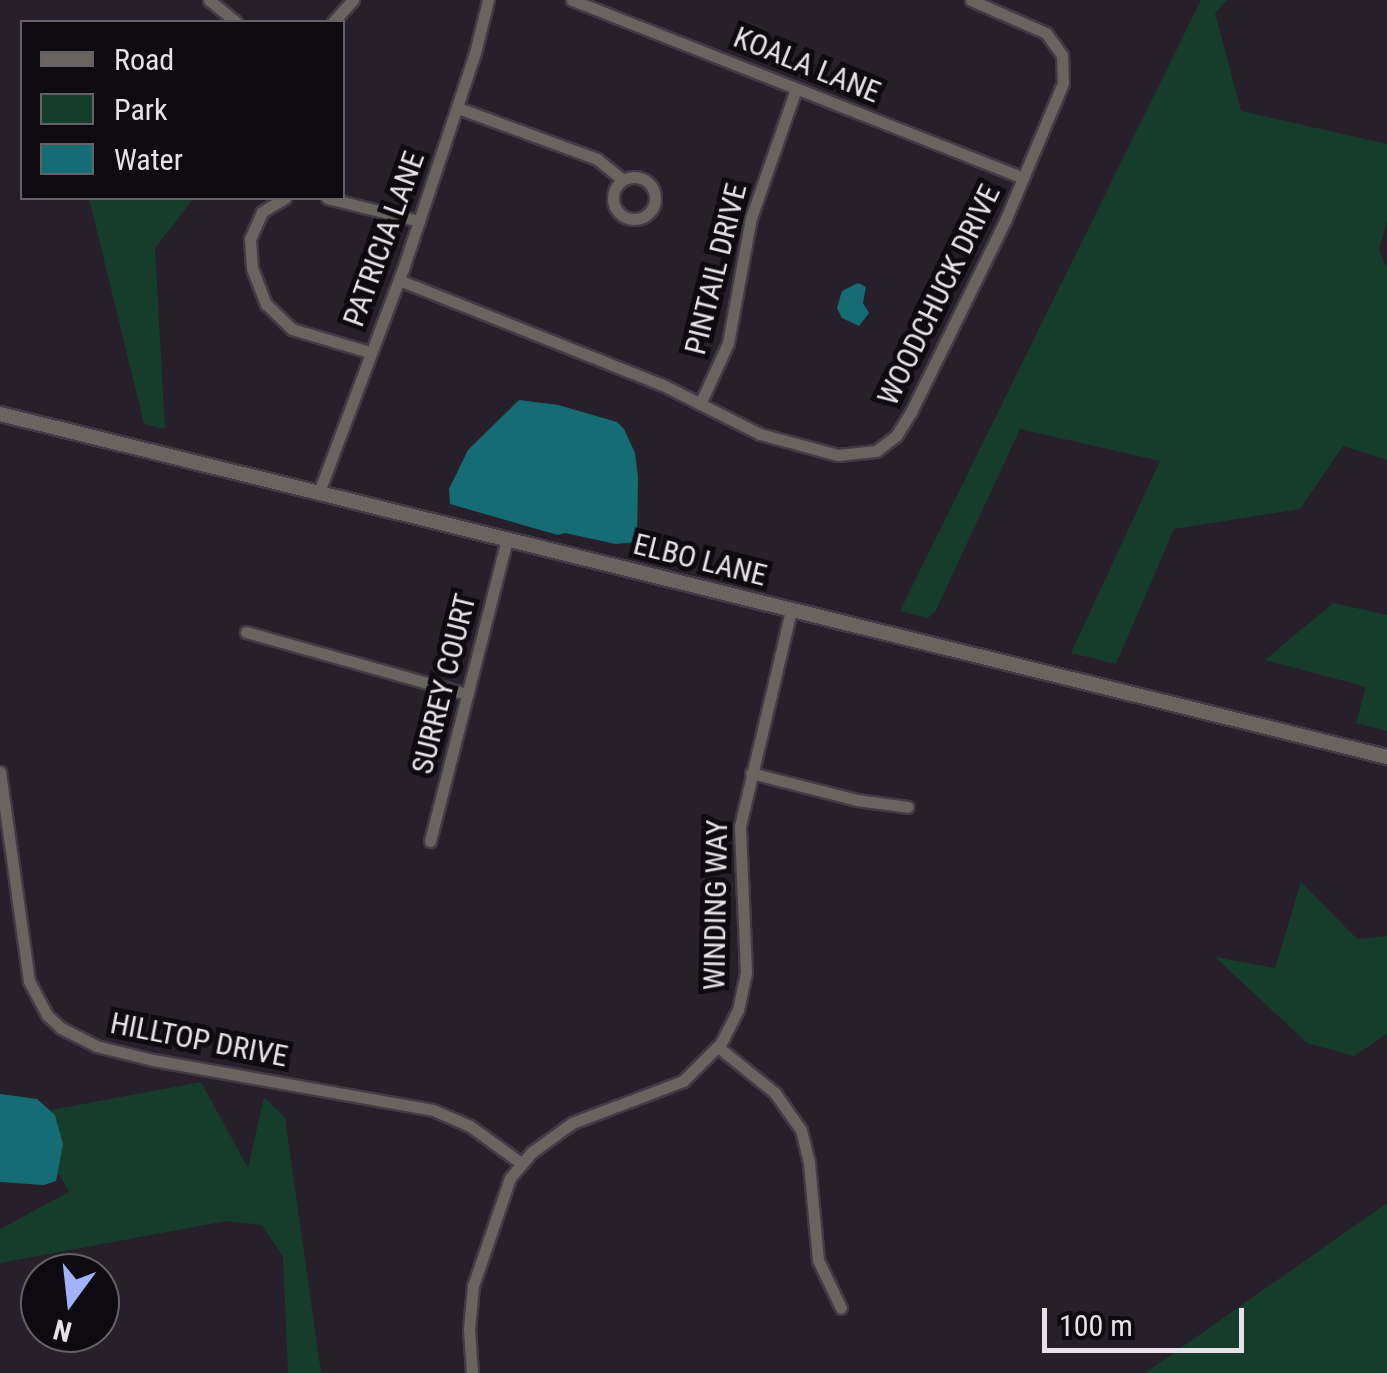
<!DOCTYPE html>
<style>
body{margin:0}
#map{position:relative;width:1387px;height:1373px;overflow:hidden;background:#27202a;font-family:"Roboto Condensed",sans-serif}
div>[style]{position:absolute}
.green>*{inset:0;background:#163c2b}
.water>*{inset:0;background:#156c74}
.roads{filter:drop-shadow(2px 0 #423b45) drop-shadow(-2px 0 #423b45) drop-shadow(0 2px #423b45) drop-shadow(0 -2px #423b45)}
.minor>*{height:11px;margin:-5.5px;padding:0 5.5px;transform-origin:5.5px;border-radius:5.5px;background:#69645f}
.minor>.ring{margin:-5.5px;padding:0;box-sizing:content-box;background:none;border:11px solid #69645f;border-radius:50%}
.tertiary>*{height:14px;margin:-7px;padding:0 7px;transform-origin:7px;border-radius:7px;background:#69645f}
span{translate:-50% -50%;white-space:nowrap;text-align:center;line-height:1.15;-webkit-text-stroke:10px #0e0b10;paint-order:stroke}
.street-label{font-size:30px;color:#e7e2e9}
.legend{position:absolute;left:20px;top:20px;width:325px;height:180px;box-sizing:border-box;background:#0e0b10;border:2px solid #656167;margin:0;padding:12px 18px;list-style:none;font-size:30px;color:#e7e2e9}
.legend li{display:flex;align-items:center;gap:20px;height:50px}
.legend b{width:50px;border:2px solid #656167}
.north{position:absolute;left:20px;top:1253px;width:100px;height:100px;box-sizing:border-box;background:#0e0b10;border:2px solid #656167;border-radius:50%;rotate:195deg;font-size:28px;font-weight:700;line-height:40px;text-align:center;color:#e7e2e9}
.north::after{content:'';display:block;margin:auto;width:35px;height:45px;background:#a3b2fd;clip-path:polygon(50% 0,100% 100%,50% 72%,0 100%)}
.scale{position:absolute;left:1042px;top:1308px;width:202px;height:45px;box-sizing:border-box;border:5px solid #e7e2e9;border-top:0;padding-left:12px;font-size:30px;line-height:35px;white-space:nowrap;color:#e7e2e9;-webkit-text-stroke:8px #0e0b10;paint-order:stroke}
</style>
<div id="map">
<div class="green">
<div style="clip-path:polygon(1201px 0,1227px 0,1215px 13px,1241px 111px,1387px 144px,1387px 222px,1379px 250px,1387px 268px,1387px 460px,1343px 446px,1300px 509px,1174px 529px,1116px 664px,1071px 653px,1160px 461px,1020px 429px,936px 610px,928px 618px,900px 611px)"></div>
<div style="clip-path:polygon(89px 198px,194px 198px,155px 248px,165px 429px,144px 424px)"></div>
<div style="clip-path:polygon(1333px 603px,1387px 615px,1387px 731px,1356px 723px,1366px 687px,1265px 660px)"></div>
<div style="clip-path:polygon(1301px 882px,1357px 939px,1387px 936px,1387px 1034px,1354px 1056px,1307px 1043px,1215px 957px,1275px 968px)"></div>
<div style="clip-path:polygon(201px 1082px,248px 1168px,264px 1097px,285px 1118px,321px 1373px,288px 1373px,283px 1257px,262px 1225px,226px 1221px,0 1263px,0 1229px,69px 1192px,60px 1175px,0 1182px,0 1104px,51px 1110px)"></div>
<div style="clip-path:polygon(1387px 1203px,1387px 1373px,1145px 1373px)"></div>
</div>
<div class="water">
<div style="clip-path:polygon(858px 283px,866px 287px,863px 303px,869px 313px,859px 326px,842px 318px,837px 308px,842px 291px)"></div>
<div style="clip-path:polygon(519px 400px,558px 405px,617px 422px,624px 429px,635px 453px,638px 477px,637px 542px,616px 544px,565px 533px,558px 535px,450px 504px,449px 489px,468px 450px)"></div>
<div style="clip-path:polygon(0 1094px,37px 1099px,55px 1115px,63px 1144px,56px 1181px,44px 1185px,0 1182px)"></div>
</div>
<div class="roads">
<div class="minor">
<div style="left:209px;top:0;width:35px;rotate:39deg"></div>
<div style="left:572px;top:0;width:485px;rotate:21.5deg"></div>
<div style="left:333px;top:22px;width:30px;rotate:-48deg"></div>
<div style="left:458px;top:108px;width:148px;rotate:20.1deg"></div>
<div style="left:597px;top:159px;width:33px;rotate:39deg"></div>
<div class="ring" style="left:613px;top:177px;width:31px;height:31px"></div>
<div style="left:285px;top:198px;width:27px;rotate:149deg"></div>
<div style="left:262px;top:212px;width:30px;rotate:114deg"></div>
<div style="left:250px;top:239px;width:29px;rotate:86deg"></div>
<div style="left:252px;top:268px;width:39px;rotate:69deg"></div>
<div style="left:266px;top:304px;width:36px;rotate:44deg"></div>
<div style="left:292px;top:329px;width:80px;rotate:16.6deg"></div>
<div style="left:327px;top:198px;width:95px;rotate:14deg"></div>
<div style="left:399px;top:280px;width:282px;rotate:21.7deg"></div>
<div style="left:661px;top:384px;width:111px;rotate:26.8deg"></div>
<div style="left:760px;top:434px;width:81px;rotate:15.1deg"></div>
<div style="left:838px;top:455px;width:38px;rotate:-6deg"></div>
<div style="left:876px;top:451px;width:25px;rotate:-37deg"></div>
<div style="left:896px;top:436px;width:28px;rotate:-58deg"></div>
<div style="left:911px;top:412px;width:213px;rotate:-63.8deg"></div>
<div style="left:1005px;top:221px;width:150px;rotate:-67.2deg"></div>
<div style="left:1063px;top:83px;width:28px;rotate:-92deg"></div>
<div style="left:1062px;top:55px;width:27px;rotate:-126deg"></div>
<div style="left:1046px;top:33px;width:82px;rotate:-156.3deg"></div>
<div style="left:700px;top:404px;width:67px;rotate:-65.3deg"></div>
<div style="left:728px;top:343px;width:127px;rotate:-79.6deg"></div>
<div style="left:751px;top:218px;width:137px;rotate:-70.8deg"></div>
<div style="left:319px;top:492px;width:238px;rotate:-69.4deg"></div>
<div style="left:403px;top:269px;width:228px;rotate:-71.6deg"></div>
<div style="left:475px;top:53px;width:55px;rotate:-76.2deg"></div>
<div style="left:246px;top:632px;width:230px;rotate:15.7deg"></div>
<div style="left:0;top:772px;width:211px;rotate:82.1deg"></div>
<div style="left:29px;top:981px;width:38px;rotate:62deg"></div>
<div style="left:47px;top:1015px;width:19px;rotate:43deg"></div>
<div style="left:61px;top:1028px;width:39px;rotate:27deg"></div>
<div style="left:96px;top:1046px;width:59px;rotate:13.8deg"></div>
<div style="left:153px;top:1060px;width:284px;rotate:10.1deg"></div>
<div style="left:433px;top:1110px;width:40px;rotate:23.4deg"></div>
<div style="left:470px;top:1126px;width:63px;rotate:36deg"></div>
<div style="left:751px;top:773px;width:109px;rotate:14.3deg"></div>
<div style="left:857px;top:800px;width:51px;rotate:7.8deg"></div>
<div style="left:430px;top:841px;width:312px;rotate:-75.7deg"></div>
<div style="left:718px;top:1047px;width:73px;rotate:38.9deg"></div>
<div style="left:775px;top:1093px;width:45px;rotate:54.9deg"></div>
<div style="left:801px;top:1130px;width:34px;rotate:76deg"></div>
<div style="left:809px;top:1163px;width:97px;rotate:84.7deg"></div>
<div style="left:818px;top:1260px;width:53px;rotate:64.4deg"></div>
<div style="left:472px;top:1373px;width:44px;rotate:-93.9deg"></div>
<div style="left:469px;top:1329px;width:43px;rotate:-84.7deg"></div>
<div style="left:473px;top:1286px;width:114px;rotate:-71.1deg"></div>
<div style="left:510px;top:1178px;width:34px;rotate:-50deg"></div>
<div style="left:532px;top:1152px;width:49px;rotate:-35.9deg"></div>
<div style="left:572px;top:1123px;width:119px;rotate:-20.7deg"></div>
<div style="left:683px;top:1081px;width:54px;rotate:-45deg"></div>
<div style="left:721px;top:1043px;width:37px;rotate:-63deg"></div>
<div style="left:738px;top:1010px;width:39px;rotate:-78deg"></div>
<div style="left:746px;top:972px;width:146px;rotate:-92.4deg"></div>
<div style="left:740px;top:826px;width:221px;rotate:-76.7deg"></div>
</div>
<div class="tertiary">
<div style="left:0;top:414px;width:1429px;rotate:13.89deg"></div>
</div>
</div>
<div class="street-label">
<span style="left:807px;top:65px;rotate:22deg">KOALA LANE</span>
<span style="left:384px;top:239px;rotate:-70deg">PATRICIA LANE</span>
<span style="left:716px;top:269px;rotate:-76deg">PINTAIL DRIVE</span>
<span style="left:939px;top:295px;rotate:-64deg">WOODCHUCK DRIVE</span>
<span style="left:700px;top:560px;rotate:14deg">ELBO LANE</span>
<span style="left:444px;top:684px;rotate:-76deg">SURREY COURT</span>
<span style="left:716px;top:905px;rotate:-89deg">WINDING WAY</span>
<span style="left:199px;top:1040px;rotate:11deg">HILLTOP DRIVE</span>
</div>
<ul class="legend">
<li><b style="height:12px;background:#69645f"></b>Road</li>
<li><b style="height:28px;background:#163c2b"></b>Park</li>
<li><b style="height:28px;background:#156c74"></b>Water</li>
</ul>
<div class="north">N</div>
<div class="scale">100 m</div>
</div>
